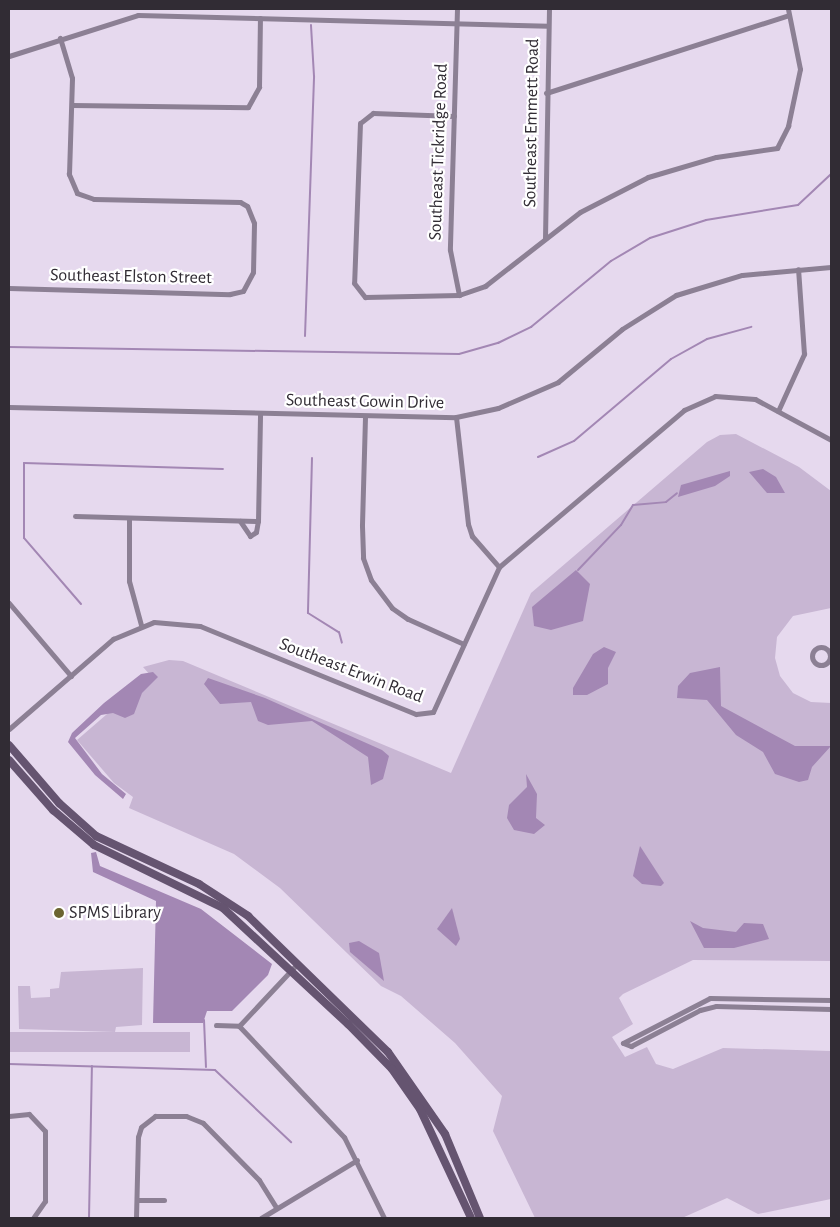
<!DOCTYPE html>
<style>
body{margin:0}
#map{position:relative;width:840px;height:1227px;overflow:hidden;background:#e6d9ee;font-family:"Alegreya Sans",sans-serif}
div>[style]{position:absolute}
.green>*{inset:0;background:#c8b6d3;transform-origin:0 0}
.water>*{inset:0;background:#a387b4}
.stream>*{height:2px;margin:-1px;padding:0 1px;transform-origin:1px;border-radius:1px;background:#a387b4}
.street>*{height:5px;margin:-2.5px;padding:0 2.5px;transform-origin:2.5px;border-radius:2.5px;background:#8c8094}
.street>.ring{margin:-2.5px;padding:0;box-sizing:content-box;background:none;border:5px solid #8c8094;border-radius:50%}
.secondary>*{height:8px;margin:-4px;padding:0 4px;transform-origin:4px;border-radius:4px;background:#655470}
.dots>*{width:14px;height:14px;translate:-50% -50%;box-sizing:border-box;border:2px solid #fff;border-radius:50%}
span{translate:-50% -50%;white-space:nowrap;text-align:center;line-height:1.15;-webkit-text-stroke:4.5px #fff;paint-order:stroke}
.street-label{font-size:18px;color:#312c34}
.poi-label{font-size:18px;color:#312c34}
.left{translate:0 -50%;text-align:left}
.frame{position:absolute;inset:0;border:10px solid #312c34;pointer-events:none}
</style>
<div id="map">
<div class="green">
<div style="clip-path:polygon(736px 434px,799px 467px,831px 491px,831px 608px,793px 616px,777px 637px,775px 658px,780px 676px,793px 693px,811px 702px,831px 703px,831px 961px,693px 960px,623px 994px,619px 998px,633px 1024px,612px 1037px,625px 1057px,647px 1047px,656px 1064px,673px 1069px,723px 1048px,831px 1051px,831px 1199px,758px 1214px,727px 1198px,682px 1218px,535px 1218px,493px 1131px,502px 1096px,455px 1043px,401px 996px,381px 986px,280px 888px,234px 854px,129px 808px,133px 797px,114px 783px,77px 740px,151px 676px,143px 667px,169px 660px,183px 661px,451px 773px,531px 593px,707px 442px,720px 435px)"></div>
<div style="clip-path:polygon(143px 968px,142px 1025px,116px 1027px,115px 1032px,19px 1029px,18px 986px,30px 986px,31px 998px,50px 997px,50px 989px,59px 988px,61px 972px)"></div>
<div style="left:9px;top:1032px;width:181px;height:20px"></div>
</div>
<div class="water">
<div style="clip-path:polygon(763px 469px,776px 477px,785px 493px,767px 493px,749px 472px)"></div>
<div style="clip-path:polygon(730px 471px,730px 476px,715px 486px,678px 497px,681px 485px)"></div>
<div style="clip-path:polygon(576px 570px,590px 584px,583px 621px,551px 630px,534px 626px,532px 607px)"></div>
<div style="clip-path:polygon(604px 647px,616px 652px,608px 668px,608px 684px,587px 695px,573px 695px,573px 688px,593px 654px)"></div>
<div style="clip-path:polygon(720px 667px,721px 706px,795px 746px,831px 746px,812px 767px,808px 780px,799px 782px,775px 774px,763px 752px,736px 735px,707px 700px,677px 698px,678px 686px,690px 673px)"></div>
<div style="clip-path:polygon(153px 672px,158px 677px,142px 693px,134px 714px,125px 718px,113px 713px,101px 715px,75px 738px,102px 774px,126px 794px,123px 799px,95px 775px,68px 742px,72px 733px,104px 703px,141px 674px)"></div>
<div style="clip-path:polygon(208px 678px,265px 698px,382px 750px,389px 756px,383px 779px,371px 785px,368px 757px,312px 721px,268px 725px,258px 721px,251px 702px,220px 704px,204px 684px)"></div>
<div style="clip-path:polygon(526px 774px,537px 794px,536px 818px,545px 825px,534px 834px,514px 830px,507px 818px,509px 805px,527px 787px)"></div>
<div style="clip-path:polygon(640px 846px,664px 883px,661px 886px,642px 884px,633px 876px)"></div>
<div style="clip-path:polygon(96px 852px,100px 866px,201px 909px,272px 964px,268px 975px,232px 1011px,207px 1011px,203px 1023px,153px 1023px,156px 901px,93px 872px,91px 853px)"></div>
<div style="clip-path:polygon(452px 908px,460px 939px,456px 946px,437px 929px)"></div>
<div style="clip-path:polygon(690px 921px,703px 928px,736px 932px,744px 923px,763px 924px,769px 939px,734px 948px,704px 948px)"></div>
<div style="clip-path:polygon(359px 941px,379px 953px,384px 981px,350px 952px,349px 943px)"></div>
</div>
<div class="stream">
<div style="left:305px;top:336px;width:260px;rotate:-88deg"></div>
<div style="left:314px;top:76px;width:51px;rotate:-93.4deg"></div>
<div style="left:9px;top:347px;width:450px;rotate:0.9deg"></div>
<div style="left:459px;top:354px;width:41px;rotate:-15.8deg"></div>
<div style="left:498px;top:343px;width:37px;rotate:-26deg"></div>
<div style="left:531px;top:327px;width:104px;rotate:-39.5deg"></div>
<div style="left:611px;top:261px;width:45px;rotate:-30.5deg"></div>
<div style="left:650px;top:238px;width:59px;rotate:-17.8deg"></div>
<div style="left:706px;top:220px;width:93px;rotate:-9.3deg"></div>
<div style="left:798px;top:205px;width:45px;rotate:-43.2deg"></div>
<div style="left:538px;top:457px;width:39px;rotate:-24deg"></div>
<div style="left:574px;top:441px;width:127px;rotate:-40.2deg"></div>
<div style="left:671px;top:359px;width:41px;rotate:-29.1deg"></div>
<div style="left:707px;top:339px;width:46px;rotate:-15.3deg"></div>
<div style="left:312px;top:458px;width:155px;rotate:91.5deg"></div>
<div style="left:308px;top:613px;width:36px;rotate:32deg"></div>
<div style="left:339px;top:632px;width:11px;rotate:75deg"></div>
<div style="left:578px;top:570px;width:62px;rotate:-46.3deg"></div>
<div style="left:621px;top:525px;width:23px;rotate:-59deg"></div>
<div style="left:633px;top:505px;width:33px;rotate:-5deg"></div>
<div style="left:666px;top:502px;width:14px;rotate:-39deg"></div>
<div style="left:81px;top:604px;width:87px;rotate:-130.8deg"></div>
<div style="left:24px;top:538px;width:75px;rotate:-90deg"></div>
<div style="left:24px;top:463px;width:199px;rotate:1.7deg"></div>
<div style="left:204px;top:1020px;width:47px;rotate:87.6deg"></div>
<div style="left:9px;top:1064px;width:206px;rotate:1.7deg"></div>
<div style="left:215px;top:1070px;width:105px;rotate:43.5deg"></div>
<div style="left:89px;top:1218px;width:152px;rotate:-88.9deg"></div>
</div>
<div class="street">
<div style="left:457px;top:9px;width:241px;rotate:91.7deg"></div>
<div style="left:450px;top:250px;width:46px;rotate:78.7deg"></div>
<div style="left:9px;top:56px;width:135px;rotate:-17.6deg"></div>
<div style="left:138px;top:15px;width:410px;rotate:1.5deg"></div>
<div style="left:546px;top:93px;width:255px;rotate:-17.8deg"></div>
<div style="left:72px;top:105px;width:176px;rotate:0.7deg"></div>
<div style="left:248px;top:107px;width:23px;rotate:-61deg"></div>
<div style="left:259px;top:87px;width:69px;rotate:-89.2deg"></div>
<div style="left:454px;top:116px;width:81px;rotate:-177.9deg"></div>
<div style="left:373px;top:113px;width:16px;rotate:142deg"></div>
<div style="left:360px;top:123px;width:160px;rotate:92.1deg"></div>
<div style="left:354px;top:283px;width:18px;rotate:52deg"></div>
<div style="left:365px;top:297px;width:94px;rotate:-1.2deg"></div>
<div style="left:459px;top:295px;width:28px;rotate:-19deg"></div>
<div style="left:485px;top:286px;width:120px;rotate:-37.9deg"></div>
<div style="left:580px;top:212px;width:76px;rotate:-27.2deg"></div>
<div style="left:648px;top:177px;width:71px;rotate:-16.4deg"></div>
<div style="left:716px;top:157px;width:62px;rotate:-8.4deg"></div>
<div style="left:777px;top:148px;width:25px;rotate:-63deg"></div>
<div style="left:788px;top:126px;width:58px;rotate:-78.1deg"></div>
<div style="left:800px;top:69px;width:61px;rotate:-101.3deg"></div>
<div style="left:545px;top:238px;width:229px;rotate:-89deg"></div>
<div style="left:9px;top:288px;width:221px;rotate:1.6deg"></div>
<div style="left:230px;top:294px;width:13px;rotate:-13deg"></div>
<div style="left:243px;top:291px;width:21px;rotate:-62deg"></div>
<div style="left:253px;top:272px;width:49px;rotate:-88.8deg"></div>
<div style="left:254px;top:223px;width:18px;rotate:-112deg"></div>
<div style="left:247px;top:206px;width:8px;rotate:-150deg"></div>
<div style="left:240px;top:202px;width:146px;rotate:-178.8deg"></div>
<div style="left:94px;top:199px;width:18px;rotate:-161deg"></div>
<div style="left:77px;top:193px;width:21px;rotate:-113deg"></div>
<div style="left:69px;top:174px;width:96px;rotate:-88.2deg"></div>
<div style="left:72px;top:78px;width:42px;rotate:-106.7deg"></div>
<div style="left:9px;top:407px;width:447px;rotate:1.3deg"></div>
<div style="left:456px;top:417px;width:43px;rotate:-12.1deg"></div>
<div style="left:498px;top:408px;width:65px;rotate:-23.4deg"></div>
<div style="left:558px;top:382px;width:83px;rotate:-39.6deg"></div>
<div style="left:622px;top:329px;width:64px;rotate:-32.2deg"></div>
<div style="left:676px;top:295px;width:69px;rotate:-16.9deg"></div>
<div style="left:742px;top:275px;width:89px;rotate:-5.1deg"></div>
<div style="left:778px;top:411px;width:63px;rotate:-65.5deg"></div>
<div style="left:804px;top:354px;width:85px;rotate:-94deg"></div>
<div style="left:365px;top:417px;width:109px;rotate:91.6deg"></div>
<div style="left:362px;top:526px;width:32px;rotate:88deg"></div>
<div style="left:363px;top:558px;width:23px;rotate:70deg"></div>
<div style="left:371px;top:580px;width:35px;rotate:53deg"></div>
<div style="left:392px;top:608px;width:19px;rotate:35deg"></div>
<div style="left:408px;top:619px;width:61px;rotate:24.1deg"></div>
<div style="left:456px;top:417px;width:108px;rotate:83.6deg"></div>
<div style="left:468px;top:524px;width:13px;rotate:72deg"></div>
<div style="left:472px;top:536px;width:41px;rotate:48.9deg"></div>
<div style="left:75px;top:516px;width:183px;rotate:1.6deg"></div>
<div style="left:258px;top:521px;width:107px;rotate:-88.9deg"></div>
<div style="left:129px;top:518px;width:63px;rotate:90deg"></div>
<div style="left:129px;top:581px;width:46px;rotate:74.7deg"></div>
<div style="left:240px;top:521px;width:18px;rotate:56deg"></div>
<div style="left:250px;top:536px;width:7px;rotate:-34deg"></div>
<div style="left:256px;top:532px;width:11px;rotate:-80deg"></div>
<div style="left:9px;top:603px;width:96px;rotate:49.7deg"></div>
<div class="ring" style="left:812px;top:647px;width:13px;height:13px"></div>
<div style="left:9px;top:729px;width:138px;rotate:-40.9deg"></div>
<div style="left:113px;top:639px;width:44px;rotate:-22.5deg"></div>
<div style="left:154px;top:622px;width:46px;rotate:5deg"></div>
<div style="left:200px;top:626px;width:233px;rotate:22.2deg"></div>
<div style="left:416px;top:714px;width:17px;rotate:-7deg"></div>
<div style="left:433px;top:712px;width:159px;rotate:-65.5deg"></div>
<div style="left:499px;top:567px;width:243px;rotate:-40.3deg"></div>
<div style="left:684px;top:410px;width:34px;rotate:-24deg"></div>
<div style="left:715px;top:396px;width:40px;rotate:4.3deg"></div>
<div style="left:755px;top:399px;width:86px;rotate:28.3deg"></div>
<div style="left:831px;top:1000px;width:121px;rotate:-179.1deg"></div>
<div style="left:710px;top:998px;width:98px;rotate:152.7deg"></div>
<div style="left:623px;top:1043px;width:9px;rotate:21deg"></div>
<div style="left:631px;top:1046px;width:78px;rotate:-27.6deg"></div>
<div style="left:700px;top:1010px;width:16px;rotate:-14deg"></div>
<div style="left:716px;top:1006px;width:115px;rotate:1.5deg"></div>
<div style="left:216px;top:1025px;width:23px;rotate:2deg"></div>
<div style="left:239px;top:1026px;width:153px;rotate:46.6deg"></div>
<div style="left:344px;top:1137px;width:90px;rotate:63.7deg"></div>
<div style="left:239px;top:1026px;width:85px;rotate:-46.9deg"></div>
<div style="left:9px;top:1116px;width:20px;rotate:-6deg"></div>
<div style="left:29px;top:1114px;width:23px;rotate:47deg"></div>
<div style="left:45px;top:1131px;width:70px;rotate:90deg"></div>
<div style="left:45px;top:1201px;width:21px;rotate:125deg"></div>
<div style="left:137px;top:1200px;width:27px"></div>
<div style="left:136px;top:1218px;width:81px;rotate:-88.6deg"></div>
<div style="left:138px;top:1137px;width:10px;rotate:-73deg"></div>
<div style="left:141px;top:1127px;width:18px;rotate:-38deg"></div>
<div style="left:155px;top:1116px;width:31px"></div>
<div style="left:186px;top:1116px;width:18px;rotate:22deg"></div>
<div style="left:203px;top:1123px;width:80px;rotate:45.5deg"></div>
<div style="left:259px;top:1180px;width:32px;rotate:58deg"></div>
<div style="left:261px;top:1218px;width:112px;rotate:-31.1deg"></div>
</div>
<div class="secondary">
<div style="left:9px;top:745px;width:77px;rotate:49.2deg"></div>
<div style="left:59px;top:803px;width:50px;rotate:41.7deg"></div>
<div style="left:96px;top:836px;width:114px;rotate:25deg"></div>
<div style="left:199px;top:884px;width:59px;rotate:33.1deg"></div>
<div style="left:248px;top:916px;width:195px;rotate:44.2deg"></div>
<div style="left:388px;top:1052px;width:100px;rotate:55.2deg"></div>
<div style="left:445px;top:1134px;width:91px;rotate:67.4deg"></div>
<div style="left:9px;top:760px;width:67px;rotate:48.7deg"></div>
<div style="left:53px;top:810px;width:54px;rotate:40.5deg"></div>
<div style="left:94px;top:845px;width:144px;rotate:26deg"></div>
<div style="left:223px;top:908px;width:171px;rotate:42.9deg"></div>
<div style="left:348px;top:1024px;width:63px;rotate:45.6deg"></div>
<div style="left:392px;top:1069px;width:49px;rotate:55deg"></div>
<div style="left:420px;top:1109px;width:120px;rotate:64.9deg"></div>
</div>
<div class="dots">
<div style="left:59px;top:913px;background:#6b6431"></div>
</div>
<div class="street-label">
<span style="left:532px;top:123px;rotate:-89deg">Southeast Emmett Road</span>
<span style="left:439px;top:152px;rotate:-88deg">Southeast Tickridge Road</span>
<span style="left:131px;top:277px;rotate:1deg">Southeast Elston Street</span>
<span style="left:365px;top:402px;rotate:1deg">Southeast Gowin Drive</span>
<span style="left:351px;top:671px;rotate:21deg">Southeast Erwin Road</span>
</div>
<div class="poi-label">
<span class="left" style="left:69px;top:913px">SPMS Library</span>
</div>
<div class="frame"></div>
</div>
